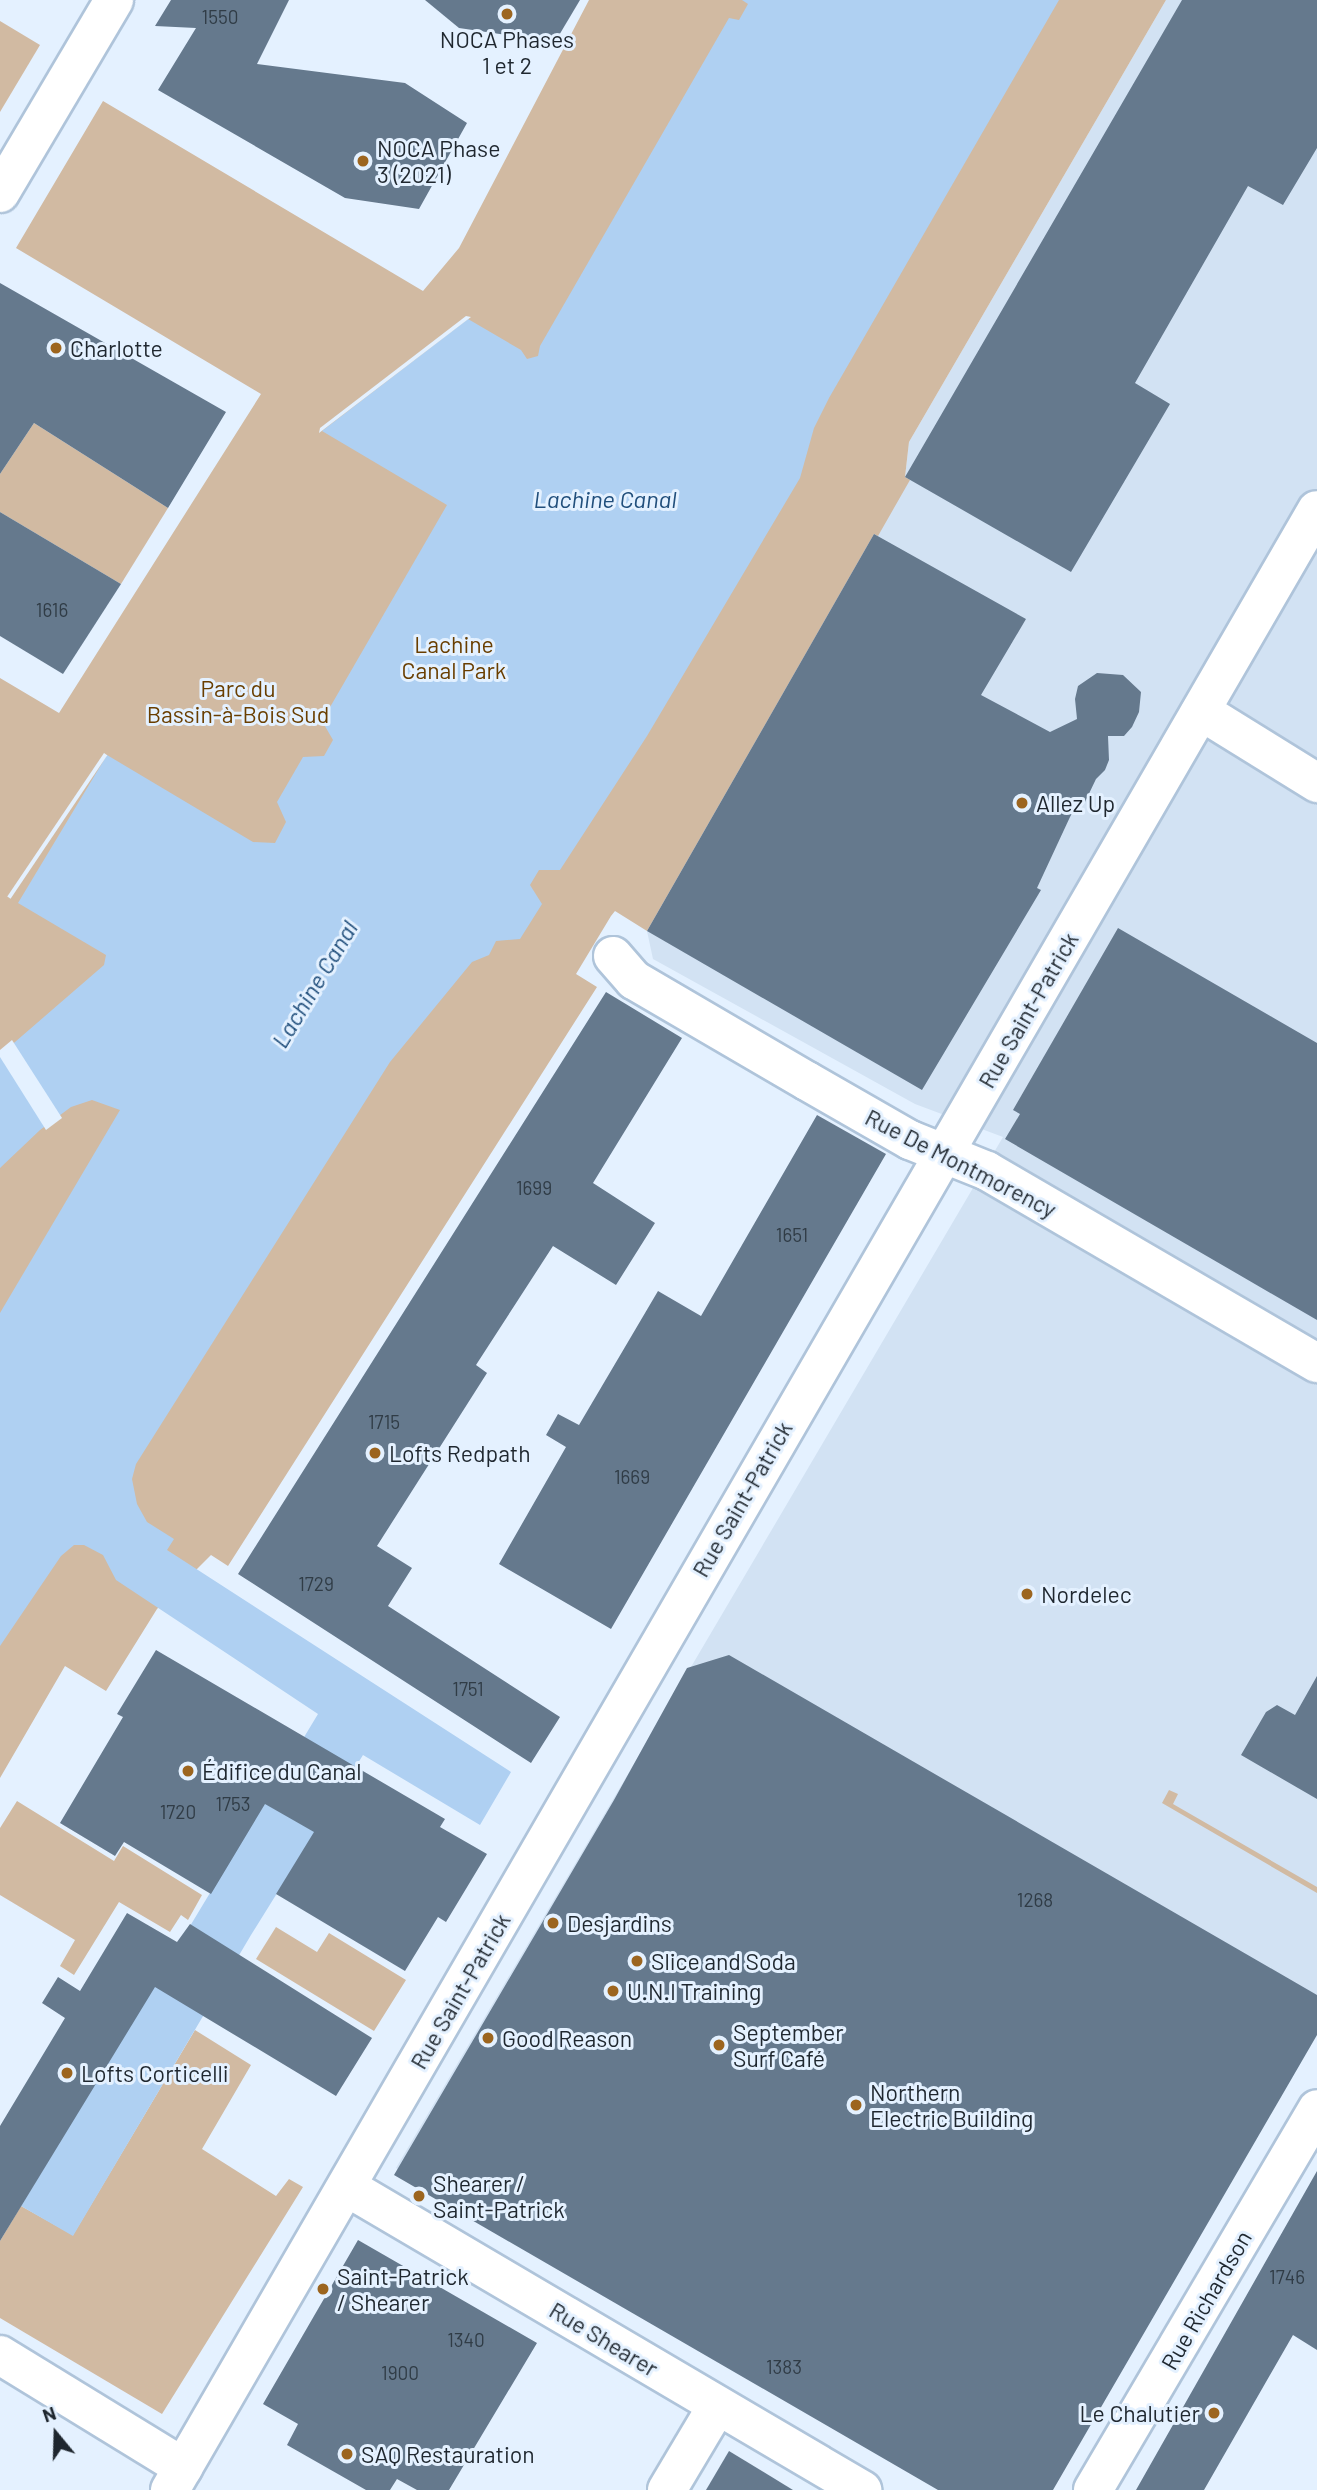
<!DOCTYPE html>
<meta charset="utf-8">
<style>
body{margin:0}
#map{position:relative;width:1317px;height:2490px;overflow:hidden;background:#e4f1ff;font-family:Barlow,sans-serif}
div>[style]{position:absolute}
.built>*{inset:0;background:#d2e2f3}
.green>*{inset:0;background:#d1baa2}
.water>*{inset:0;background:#afd0f2}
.pier>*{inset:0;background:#e4f1ff;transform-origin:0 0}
.building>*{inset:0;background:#65798d}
.roads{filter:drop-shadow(2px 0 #afc4da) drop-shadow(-2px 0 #afc4da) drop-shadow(0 2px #afc4da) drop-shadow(0 -2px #afc4da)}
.minor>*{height:38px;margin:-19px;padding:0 19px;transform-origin:19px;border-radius:19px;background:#fff}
.major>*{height:38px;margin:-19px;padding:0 19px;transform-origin:19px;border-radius:19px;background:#fff}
.dots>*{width:19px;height:19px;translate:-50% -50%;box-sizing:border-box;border:4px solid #e4f1ff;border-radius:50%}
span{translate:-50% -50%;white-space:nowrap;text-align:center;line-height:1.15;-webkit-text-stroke:6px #e4f1ff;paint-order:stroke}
.number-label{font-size:19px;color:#303c46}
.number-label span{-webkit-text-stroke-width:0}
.poi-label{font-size:23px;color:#1f272f}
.left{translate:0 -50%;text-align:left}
.right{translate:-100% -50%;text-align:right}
.park-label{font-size:23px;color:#693e00}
.street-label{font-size:23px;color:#1f272f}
.water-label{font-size:24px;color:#214f7c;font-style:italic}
.north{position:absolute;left:21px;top:2399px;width:70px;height:70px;-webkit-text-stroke:5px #e4f1ff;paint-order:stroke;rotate:341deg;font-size:19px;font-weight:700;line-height:28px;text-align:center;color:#1f272f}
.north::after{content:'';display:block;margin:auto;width:24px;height:32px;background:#1f272f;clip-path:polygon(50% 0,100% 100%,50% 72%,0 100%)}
</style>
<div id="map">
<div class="built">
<div style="clip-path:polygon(1166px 0,1317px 0,1317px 2029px,947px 2490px,396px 2168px,1003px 1137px,915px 1104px,653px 959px,647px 931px,905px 477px,909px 442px)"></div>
</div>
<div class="green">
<div style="clip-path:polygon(589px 0,1166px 0,909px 442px,905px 477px,910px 480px,878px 536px,874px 534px,647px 931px,615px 911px,611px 916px,576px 974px,597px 987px,228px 1566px,211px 1555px,157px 1609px,106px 1691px,65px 1666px,0 1778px,0 678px,59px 713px,261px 394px,16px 248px,103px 101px,423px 291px,459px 248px)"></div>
<div style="clip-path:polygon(0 21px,40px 45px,0 112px)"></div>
<div style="clip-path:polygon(34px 423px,168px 508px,121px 584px,0 512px,0 474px)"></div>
<div style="clip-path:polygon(1169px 1790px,1178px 1794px,1173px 1804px,1317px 1887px,1317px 1893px,1162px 1803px)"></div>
<div style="clip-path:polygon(17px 1801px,114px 1861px,123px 1846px,202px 1895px,188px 1920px,181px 1915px,170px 1932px,119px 1902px,74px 1975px,60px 1966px,75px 1940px,0 1895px,0 1828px)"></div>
<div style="clip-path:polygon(276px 1927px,317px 1952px,329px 1933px,406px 1980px,374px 2031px,256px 1959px)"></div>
<div style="clip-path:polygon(195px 2030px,251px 2065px,202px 2149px,276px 2196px,289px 2179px,303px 2187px,162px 2414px,0 2318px,0 2241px,21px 2206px,73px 2235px)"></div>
</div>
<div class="water">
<div style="clip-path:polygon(742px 0,1059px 0,829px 398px,814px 428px,800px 478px,647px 736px,560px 870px,539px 870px,530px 885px,542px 904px,520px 939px,496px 941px,489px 955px,472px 962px,390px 1062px,136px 1464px,132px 1479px,137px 1504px,147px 1522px,174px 1539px,167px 1550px,511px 1772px,480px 1825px,363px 1755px,251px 1935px,73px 2236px,21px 2206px,318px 1714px,116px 1580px,103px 1555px,84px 1545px,74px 1545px,61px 1556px,0 1646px,0 1313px,120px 1110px,92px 1100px,71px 1107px,40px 1130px,0 1168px,0 1055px,104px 965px,106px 955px,18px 903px,107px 755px,253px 842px,275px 843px,286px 822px,277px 802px,303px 757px,324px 756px,333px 740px,322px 721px,447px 505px,322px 431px,468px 319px,521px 350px,527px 359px,538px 356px,540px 346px,729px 18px,739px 20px,748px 4px)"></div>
</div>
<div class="pier">
<div style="clip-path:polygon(466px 316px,471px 317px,319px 433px,320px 428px)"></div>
<div style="left:104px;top:753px;width:4px;height:173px;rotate:34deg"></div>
<div style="clip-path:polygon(12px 1040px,62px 1118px,46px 1130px,0 1057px,0 1050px)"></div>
</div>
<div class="building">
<div style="clip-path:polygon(171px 0,289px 0,257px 64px,405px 83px,467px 123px,419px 209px,345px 198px,158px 90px,196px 28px,155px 26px)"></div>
<div style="clip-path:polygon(425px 0,580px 0,555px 42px,459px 28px)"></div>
<div style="clip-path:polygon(1182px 0,1317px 0,1317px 148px,1283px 205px,1248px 186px,1135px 383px,1170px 404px,1071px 572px,905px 477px)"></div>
<div style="clip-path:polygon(0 283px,226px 412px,168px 508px,34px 423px,0 474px)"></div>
<div style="clip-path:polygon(0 512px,121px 584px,63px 674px,0 636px)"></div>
<div style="clip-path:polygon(874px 534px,1026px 619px,981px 695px,1050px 732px,1077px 719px,1075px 699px,1078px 686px,1097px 673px,1123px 675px,1141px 692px,1139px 712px,1132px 727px,1124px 736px,1108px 736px,1109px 760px,1105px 770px,1096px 779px,1085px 802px,1077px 804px,1070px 817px,1037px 888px,1041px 890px,922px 1090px,647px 931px)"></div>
<div style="clip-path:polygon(1118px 928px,1317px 1043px,1317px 1320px,1005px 1139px,1020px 1114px,1013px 1110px)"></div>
<div style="clip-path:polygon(606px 992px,682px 1038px,593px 1183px,655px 1223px,616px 1285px,553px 1246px,476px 1365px,487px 1373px,377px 1546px,412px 1568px,388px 1606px,560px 1717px,531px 1763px,238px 1574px)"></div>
<div style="clip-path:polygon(817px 1115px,886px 1154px,611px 1629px,499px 1564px,566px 1447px,546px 1435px,558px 1414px,579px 1425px,658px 1291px,701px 1316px)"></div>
<div style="clip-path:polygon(156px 1650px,445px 1819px,440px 1827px,487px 1854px,446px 1922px,438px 1917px,405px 1971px,276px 1894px,314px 1832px,265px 1804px,211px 1894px,124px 1842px,115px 1856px,60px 1823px,123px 1717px,117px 1714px)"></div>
<div style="clip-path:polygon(729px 1655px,1317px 1995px,1317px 2035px,1053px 2490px,938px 2490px,394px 2175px,614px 1800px,687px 1668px)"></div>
<div style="clip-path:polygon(1317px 1676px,1317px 1799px,1241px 1755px,1266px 1712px,1277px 1705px,1295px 1715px)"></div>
<div style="clip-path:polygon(127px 1913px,177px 1942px,190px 1924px,372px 2038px,336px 2096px,155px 1987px,0 2241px,0 2126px,65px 2018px,42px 2003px,58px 1977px,80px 1991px)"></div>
<div style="clip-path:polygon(1317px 2171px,1317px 2350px,1293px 2335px,1204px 2490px,1136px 2490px)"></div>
<div style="clip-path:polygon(358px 2240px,537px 2343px,449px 2490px,417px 2490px,397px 2479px,390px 2490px,366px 2490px,287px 2445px,298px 2424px,263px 2404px)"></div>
<div style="clip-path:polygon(729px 2451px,793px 2490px,706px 2490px)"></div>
</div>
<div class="roads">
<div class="minor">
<div style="left:0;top:193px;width:224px;rotate:-59.4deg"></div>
<div style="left:1201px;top:711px;width:137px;rotate:31.8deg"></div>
<div style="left:613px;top:956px;width:32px;rotate:49deg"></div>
<div style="left:634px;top:980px;width:200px;rotate:30.3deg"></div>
<div style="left:807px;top:1081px;width:119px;rotate:29.8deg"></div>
<div style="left:910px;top:1140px;width:83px;rotate:21.9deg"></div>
<div style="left:987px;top:1171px;width:382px;rotate:30.2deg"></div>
<div style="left:347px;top:2187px;width:598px;rotate:30.47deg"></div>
<div style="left:0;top:2355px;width:215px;rotate:31.5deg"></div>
<div style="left:667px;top:2490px;width:98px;rotate:-59.2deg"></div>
<div style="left:1093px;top:2490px;width:442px;rotate:-59.5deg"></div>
</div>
<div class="major">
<div style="left:170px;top:2490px;width:2288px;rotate:-59.92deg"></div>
</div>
</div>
<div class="dots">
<div style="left:507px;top:14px;background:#9c651f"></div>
<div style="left:363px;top:161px;background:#9c651f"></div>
<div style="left:56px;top:348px;background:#9c651f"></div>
<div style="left:1022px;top:803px;background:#9c651f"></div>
<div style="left:375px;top:1453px;background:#9c651f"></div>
<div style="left:1027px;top:1594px;background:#9c651f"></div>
<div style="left:188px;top:1771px;background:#9c651f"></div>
<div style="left:553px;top:1923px;background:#9c651f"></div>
<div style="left:637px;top:1961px;background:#9c651f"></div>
<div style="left:613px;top:1991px;background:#9c651f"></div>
<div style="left:488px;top:2038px;background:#9c651f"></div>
<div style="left:719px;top:2045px;background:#9c651f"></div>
<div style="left:67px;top:2073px;background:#9c651f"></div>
<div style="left:856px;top:2105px;background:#9c651f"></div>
<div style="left:419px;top:2196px;background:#9c651f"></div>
<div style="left:323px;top:2289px;background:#9c651f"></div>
<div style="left:1214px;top:2413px;background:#9c651f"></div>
<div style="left:347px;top:2454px;background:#9c651f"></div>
</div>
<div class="number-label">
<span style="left:220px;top:17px">1550</span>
<span style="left:52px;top:610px">1616</span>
<span style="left:534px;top:1188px">1699</span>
<span style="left:792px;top:1235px">1651</span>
<span style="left:384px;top:1422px">1715</span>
<span style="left:632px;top:1477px">1669</span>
<span style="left:316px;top:1584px">1729</span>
<span style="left:468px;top:1689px">1751</span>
<span style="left:233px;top:1804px">1753</span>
<span style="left:178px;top:1812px">1720</span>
<span style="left:1035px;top:1900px">1268</span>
<span style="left:1287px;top:2277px">1746</span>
<span style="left:466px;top:2340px">1340</span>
<span style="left:784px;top:2367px">1383</span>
<span style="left:400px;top:2373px">1900</span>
</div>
<div class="poi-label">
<span style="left:507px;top:52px">NOCA Phases<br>1 et 2</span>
<span class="left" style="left:377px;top:161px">NOCA Phase<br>3 (2021)</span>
<span class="left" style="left:70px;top:348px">Charlotte</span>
<span class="left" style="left:1036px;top:803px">Allez Up</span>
<span class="left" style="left:389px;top:1453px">Lofts Redpath</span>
<span class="left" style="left:1041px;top:1594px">Nordelec</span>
<span class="left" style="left:202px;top:1771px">Édifice du Canal</span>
<span class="left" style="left:567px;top:1923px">Desjardins</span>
<span class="left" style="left:651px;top:1961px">Slice and Soda</span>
<span class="left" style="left:627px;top:1991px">U.N.I Training</span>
<span class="left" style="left:733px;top:2045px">September<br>Surf Café</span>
<span class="left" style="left:502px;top:2038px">Good Reason</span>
<span class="left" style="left:81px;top:2073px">Lofts Corticelli</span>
<span class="left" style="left:870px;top:2105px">Northern<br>Electric Building</span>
<span class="left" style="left:433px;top:2196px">Shearer /<br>Saint-Patrick</span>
<span class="left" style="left:337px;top:2289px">Saint-Patrick<br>/ Shearer</span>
<span class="right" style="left:1200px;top:2413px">Le Chalutier</span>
<span class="left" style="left:361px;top:2454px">SAQ Restauration</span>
</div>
<div class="park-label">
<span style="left:454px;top:657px">Lachine<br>Canal Park</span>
<span style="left:238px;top:701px">Parc du<br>Bassin-à-Bois Sud</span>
</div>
<div class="street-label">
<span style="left:1028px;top:1010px;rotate:-60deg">Rue Saint-Patrick</span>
<span style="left:961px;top:1163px;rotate:27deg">Rue De Montmorency</span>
<span style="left:742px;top:1499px;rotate:-60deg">Rue Saint-Patrick</span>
<span style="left:460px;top:1991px;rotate:-60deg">Rue Saint-Patrick</span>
<span style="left:1206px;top:2300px;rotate:-60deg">Rue Richardson</span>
<span style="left:604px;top:2339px;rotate:31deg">Rue Shearer</span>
</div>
<div class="water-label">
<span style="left:605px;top:499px">Lachine Canal</span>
<span style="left:314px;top:984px;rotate:-59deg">Lachine Canal</span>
</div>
<div class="north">N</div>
</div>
